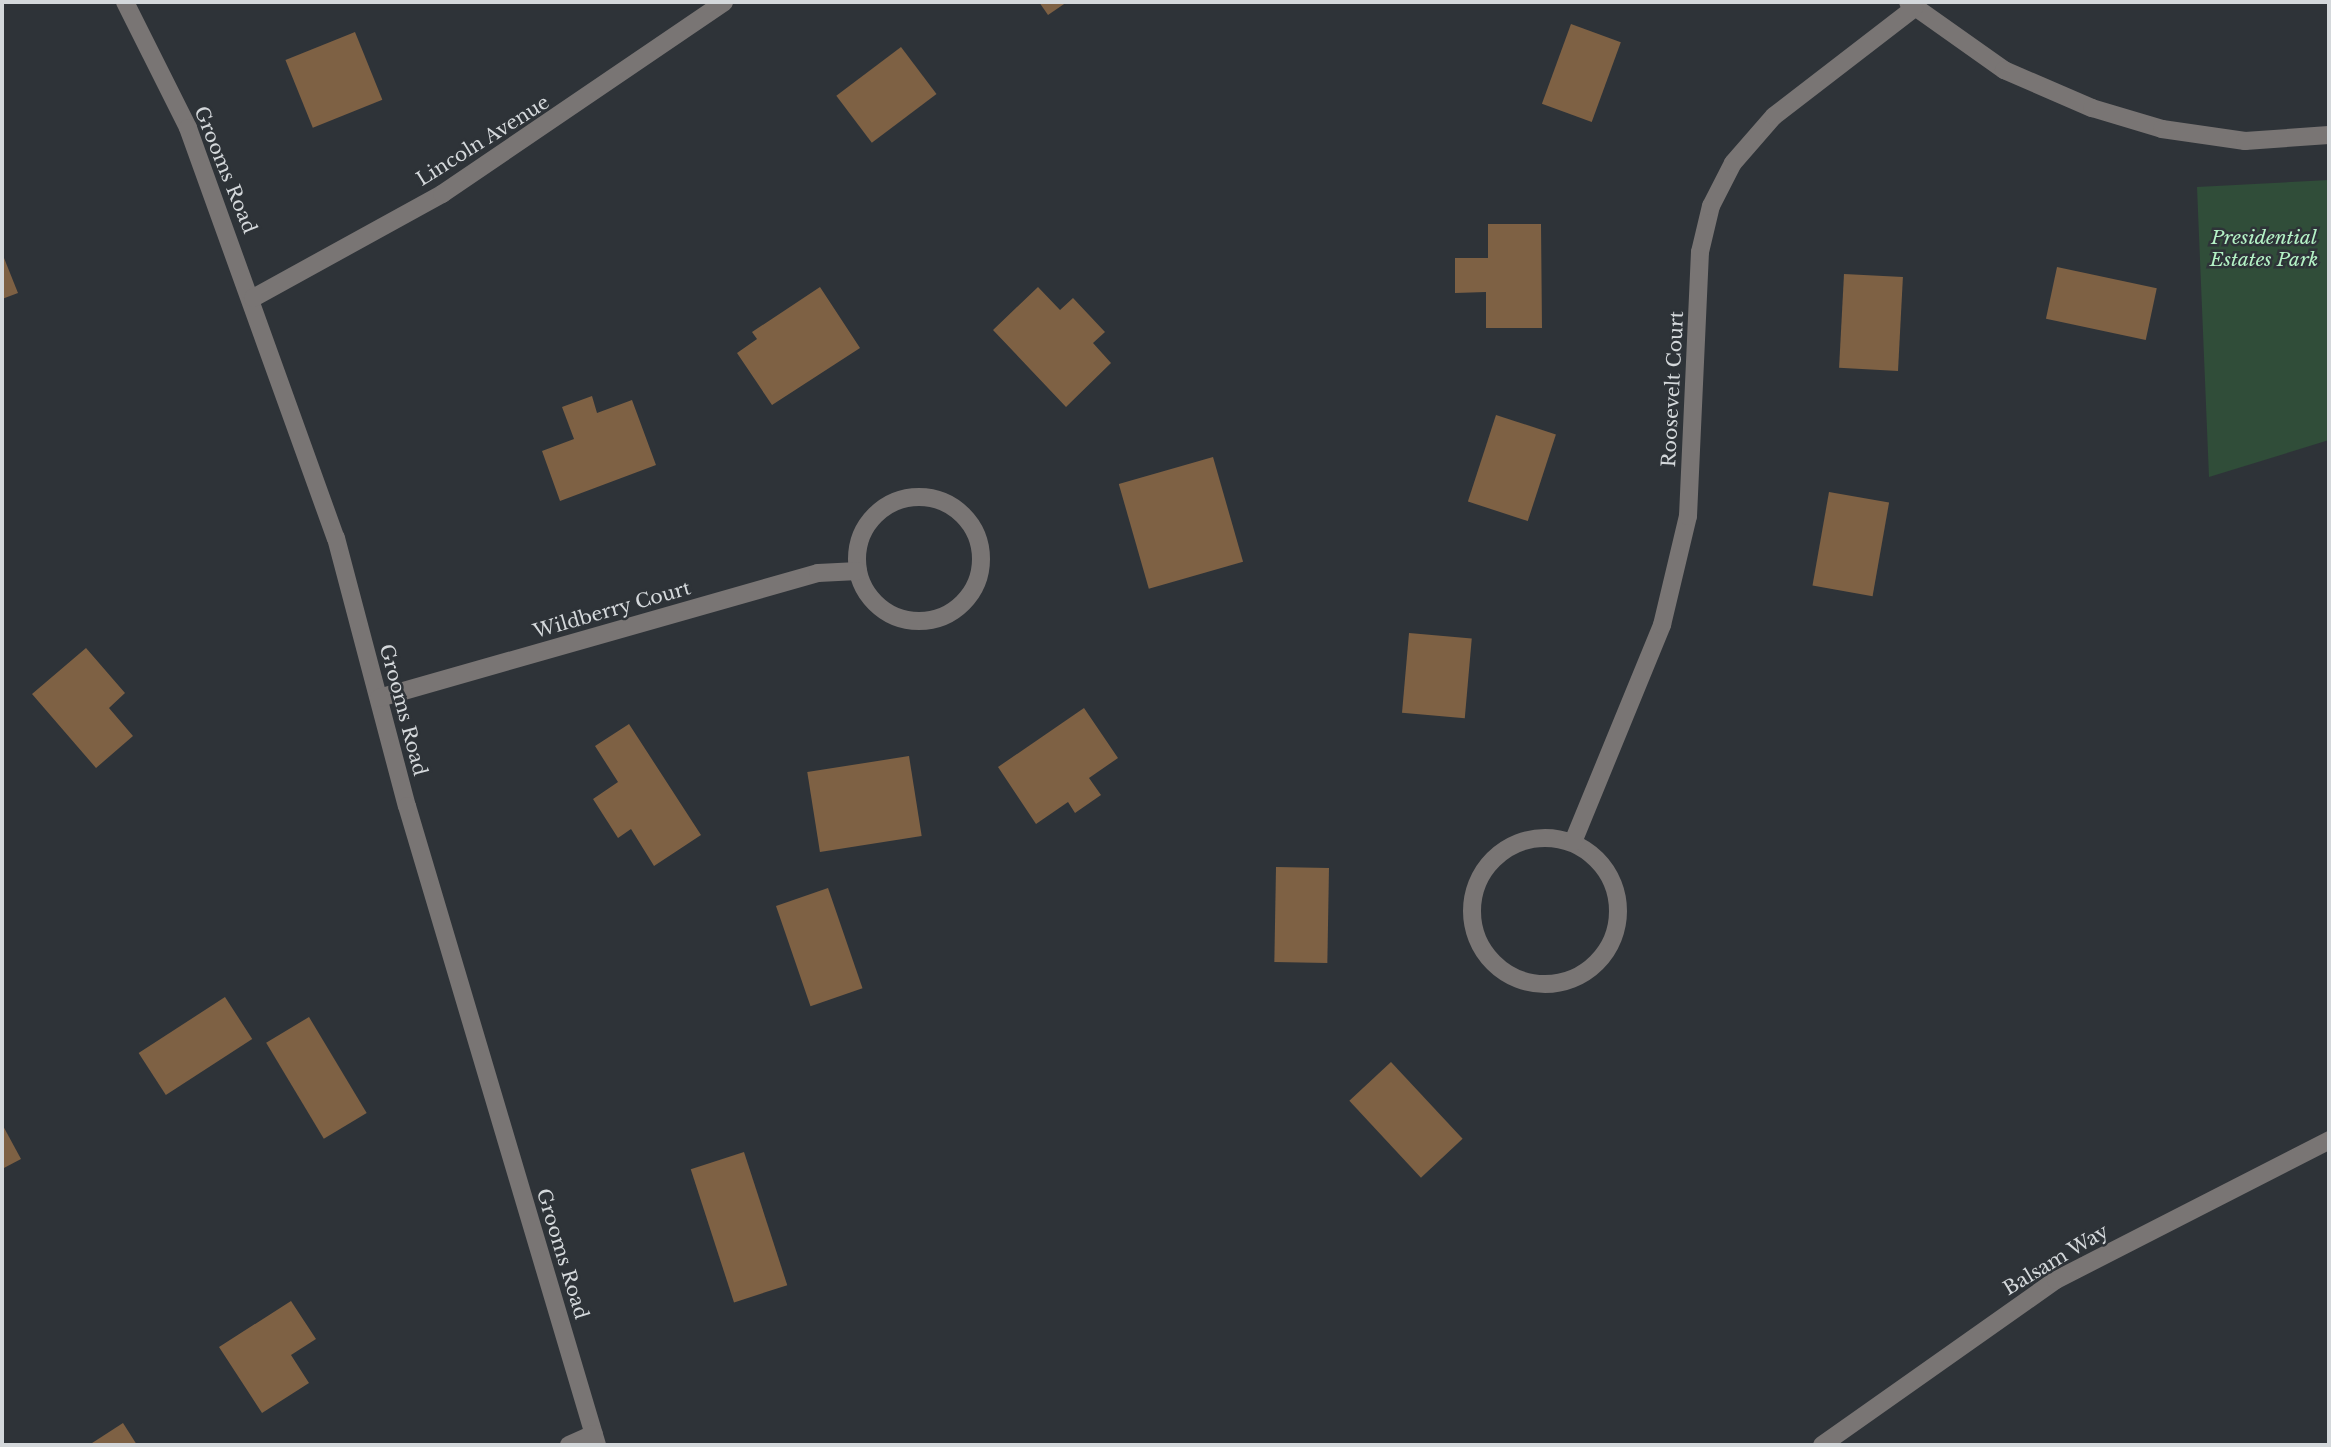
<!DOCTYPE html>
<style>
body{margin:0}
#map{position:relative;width:2331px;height:1447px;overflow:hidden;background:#2e3338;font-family:"Libre Baskerville",serif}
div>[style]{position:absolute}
.green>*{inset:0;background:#304d39}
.building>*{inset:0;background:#7e6144;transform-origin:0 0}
.minor>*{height:18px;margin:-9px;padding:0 9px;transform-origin:9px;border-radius:9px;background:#797574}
.minor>.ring{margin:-9px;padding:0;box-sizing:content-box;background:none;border:18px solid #797574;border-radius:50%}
span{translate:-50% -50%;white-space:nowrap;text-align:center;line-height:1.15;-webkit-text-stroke:5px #2e3338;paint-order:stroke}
.street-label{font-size:19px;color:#d4d8db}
.park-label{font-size:19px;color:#b4f2c6;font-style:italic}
.frame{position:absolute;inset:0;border:4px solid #d4d8db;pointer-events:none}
</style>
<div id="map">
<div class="green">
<div style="clip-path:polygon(2329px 180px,2329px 440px,2209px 477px,2197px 187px)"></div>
</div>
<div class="building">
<div style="clip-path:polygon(1039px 2px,1067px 2px,1048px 15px)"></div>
<div style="left:1571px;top:24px;width:53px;height:85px;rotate:20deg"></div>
<div style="left:355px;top:32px;width:73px;height:75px;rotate:68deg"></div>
<div style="left:901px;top:47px;width:59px;height:81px;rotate:53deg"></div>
<div style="clip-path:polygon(1488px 224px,1541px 224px,1542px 328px,1486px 328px,1486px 292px,1455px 293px,1455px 258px,1488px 258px)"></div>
<div style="clip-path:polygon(2px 253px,18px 293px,2px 299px)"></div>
<div style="left:2057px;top:267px;width:102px;height:53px;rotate:12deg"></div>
<div style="left:1844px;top:274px;width:59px;height:94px;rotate:3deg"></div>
<div style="clip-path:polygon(820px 287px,860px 348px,772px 405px,737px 353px,757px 339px,752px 332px)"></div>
<div style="clip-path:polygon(1038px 287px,1060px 310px,1073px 298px,1105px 332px,1093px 343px,1111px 363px,1066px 407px,993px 330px)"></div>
<div style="clip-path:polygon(592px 396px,597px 413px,632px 400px,656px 465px,560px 501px,542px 451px,574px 439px,562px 407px)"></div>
<div style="left:1496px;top:415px;width:63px;height:91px;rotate:18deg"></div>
<div style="left:1213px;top:457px;width:109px;height:98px;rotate:74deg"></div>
<div style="left:1829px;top:492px;width:61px;height:95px;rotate:10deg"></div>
<div style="left:1409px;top:633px;width:63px;height:80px;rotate:5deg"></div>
<div style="clip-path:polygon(86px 648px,125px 693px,109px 708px,133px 736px,96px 768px,32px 694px)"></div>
<div style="clip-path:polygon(1084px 708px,1118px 758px,1089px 778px,1101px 795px,1075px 813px,1068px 802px,1036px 824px,998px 767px)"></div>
<div style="clip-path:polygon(629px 724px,701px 835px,654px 866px,631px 829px,618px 838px,593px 799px,618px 782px,595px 746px)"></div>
<div style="left:909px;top:756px;width:81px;height:103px;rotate:81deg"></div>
<div style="left:1276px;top:867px;width:53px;height:95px;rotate:1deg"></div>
<div style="left:828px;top:888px;width:106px;height:55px;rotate:71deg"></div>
<div style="left:225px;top:997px;width:50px;height:103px;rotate:57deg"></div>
<div style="left:309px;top:1017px;width:112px;height:50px;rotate:59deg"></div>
<div style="left:1391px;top:1062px;width:105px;height:57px;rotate:47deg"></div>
<div style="clip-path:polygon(2px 1124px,21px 1159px,2px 1169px)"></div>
<div style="left:744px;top:1152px;width:140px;height:56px;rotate:72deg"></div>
<div style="clip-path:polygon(291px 1301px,316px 1339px,291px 1355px,309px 1383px,262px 1413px,219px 1347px)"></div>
<div style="clip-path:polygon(123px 1423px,137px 1445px,89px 1445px)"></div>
</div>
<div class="minor">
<div style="left:125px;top:2px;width:141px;rotate:63.4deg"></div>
<div style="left:188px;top:128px;width:436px;rotate:70.2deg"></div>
<div style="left:336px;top:538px;width:277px;rotate:75.2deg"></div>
<div style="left:407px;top:806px;width:667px;rotate:73.44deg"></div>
<div style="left:1908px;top:2px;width:118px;rotate:35.3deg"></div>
<div style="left:2004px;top:70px;width:96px;rotate:23.4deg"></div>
<div style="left:2092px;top:108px;width:73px;rotate:16.7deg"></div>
<div style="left:2162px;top:129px;width:84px;rotate:8.2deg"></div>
<div style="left:2245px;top:141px;width:84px;rotate:-4.1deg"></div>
<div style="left:253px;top:298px;width:216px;rotate:-28.8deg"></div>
<div style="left:442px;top:194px;width:341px;rotate:-34.2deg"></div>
<div class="ring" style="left:857px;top:497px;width:106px;height:106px"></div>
<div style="left:379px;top:698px;width:456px;rotate:-15.9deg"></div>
<div style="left:818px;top:573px;width:40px;rotate:-2.9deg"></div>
<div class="ring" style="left:1472px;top:838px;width:128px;height:128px"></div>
<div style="left:1573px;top:842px;width:235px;rotate:-67.7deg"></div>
<div style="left:1662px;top:625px;width:112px;rotate:-76.6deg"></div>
<div style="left:1688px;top:516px;width:264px;rotate:-87.4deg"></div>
<div style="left:1700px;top:252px;width:47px;rotate:-76.6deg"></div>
<div style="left:1711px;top:206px;width:48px;rotate:-62.9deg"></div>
<div style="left:1733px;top:163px;width:62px;rotate:-48.9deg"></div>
<div style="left:1774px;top:116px;width:177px;rotate:-37.6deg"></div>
<div style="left:569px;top:1445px;width:27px;rotate:-24deg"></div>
<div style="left:1822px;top:1445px;width:286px;rotate:-35.2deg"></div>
<div style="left:2056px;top:1280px;width:307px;rotate:-27.1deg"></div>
</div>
<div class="street-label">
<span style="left:483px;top:141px;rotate:-32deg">Lincoln Avenue</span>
<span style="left:225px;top:170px;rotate:68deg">Grooms Road</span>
<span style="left:1673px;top:389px;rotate:-87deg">Roosevelt Court</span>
<span style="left:612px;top:610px;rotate:-16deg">Wildberry Court</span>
<span style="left:403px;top:710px;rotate:75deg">Grooms Road</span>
<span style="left:562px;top:1254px;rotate:73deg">Grooms Road</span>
<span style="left:2056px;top:1260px;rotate:-31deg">Balsam Way</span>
</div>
<div class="park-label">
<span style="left:2264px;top:249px">Presidential<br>Estates Park</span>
</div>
<div class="frame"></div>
</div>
